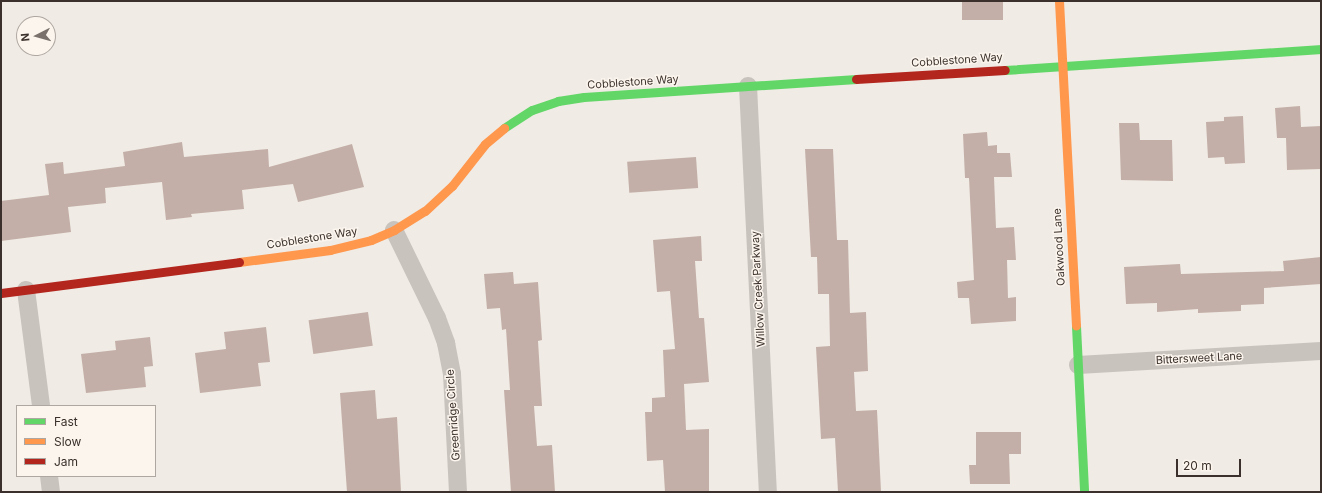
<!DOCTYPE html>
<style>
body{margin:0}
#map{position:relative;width:1322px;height:493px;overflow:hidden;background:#f0ebe5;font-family:Inter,sans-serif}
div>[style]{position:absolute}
.building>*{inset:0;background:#c3afa7;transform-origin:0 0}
.street>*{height:18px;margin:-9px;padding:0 9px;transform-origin:9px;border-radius:9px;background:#c9c3be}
.fast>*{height:9px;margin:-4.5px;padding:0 4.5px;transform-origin:4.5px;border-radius:4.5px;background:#63d668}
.slow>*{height:9px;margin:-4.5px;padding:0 4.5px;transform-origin:4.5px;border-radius:4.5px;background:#ff974d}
.jam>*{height:9px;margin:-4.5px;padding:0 4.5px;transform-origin:4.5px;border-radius:4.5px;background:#b3261e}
span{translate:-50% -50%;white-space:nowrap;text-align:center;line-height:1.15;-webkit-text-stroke:3px #fbf5ee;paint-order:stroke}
.street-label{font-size:11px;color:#3b302b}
.frame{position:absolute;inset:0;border:2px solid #3b302b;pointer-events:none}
.legend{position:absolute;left:16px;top:405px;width:140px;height:72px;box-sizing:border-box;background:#fbf5ee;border:1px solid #aea6a0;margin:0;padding:5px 7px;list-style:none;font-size:12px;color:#3b302b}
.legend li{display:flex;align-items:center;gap:8px;height:20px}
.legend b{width:20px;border:1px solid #aea6a0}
.north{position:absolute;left:16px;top:16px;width:40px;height:40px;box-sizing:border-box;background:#fbf5ee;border:1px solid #aea6a0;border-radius:50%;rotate:264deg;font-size:11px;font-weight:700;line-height:16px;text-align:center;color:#3b302b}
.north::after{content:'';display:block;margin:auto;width:14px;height:18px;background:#7a716c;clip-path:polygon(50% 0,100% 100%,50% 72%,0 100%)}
.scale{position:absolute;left:1176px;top:459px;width:65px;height:18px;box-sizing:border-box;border:2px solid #3b302b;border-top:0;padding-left:5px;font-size:12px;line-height:14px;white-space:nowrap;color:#3b302b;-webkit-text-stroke:3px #fbf5ee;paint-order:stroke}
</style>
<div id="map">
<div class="building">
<div style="left:962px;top:1px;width:41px;height:19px"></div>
<div style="clip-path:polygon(1300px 106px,1301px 127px,1321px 126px,1321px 169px,1287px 170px,1286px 138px,1277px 138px,1275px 108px)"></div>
<div style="clip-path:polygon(1243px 116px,1245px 163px,1225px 164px,1224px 157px,1208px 158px,1206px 122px,1224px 121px,1224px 117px)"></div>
<div style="clip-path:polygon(1119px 123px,1139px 123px,1140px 140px,1172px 140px,1173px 181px,1121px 180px)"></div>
<div style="clip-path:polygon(987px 132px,988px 146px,997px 145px,997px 153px,1010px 153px,1012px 177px,994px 177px,996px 228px,1014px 227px,1016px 260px,1007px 260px,1008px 298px,1016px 297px,1016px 321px,971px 324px,969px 298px,958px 298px,957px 282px,974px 280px,969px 178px,965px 178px,963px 134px)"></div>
<div style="clip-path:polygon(182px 142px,184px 157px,268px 149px,269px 167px,352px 144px,364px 187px,298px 202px,293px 184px,242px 190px,244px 209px,191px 214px,192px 217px,166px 220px,162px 182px,105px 188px,106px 203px,68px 207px,71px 232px,1px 241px,1px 201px,49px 195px,45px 164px,63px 162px,64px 174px,125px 166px,123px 152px)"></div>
<div style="clip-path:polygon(805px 149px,833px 149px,837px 240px,848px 240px,850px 313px,866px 312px,868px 371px,854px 372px,856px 411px,877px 410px,881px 492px,838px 492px,835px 438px,821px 439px,816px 347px,830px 346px,829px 294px,818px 294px,817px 257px,811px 257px)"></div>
<div style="left:696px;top:157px;width:31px;height:69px;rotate:86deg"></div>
<div style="clip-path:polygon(701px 236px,702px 261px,695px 261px,699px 318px,704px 318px,709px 382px,684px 384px,686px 430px,709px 429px,709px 492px,665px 492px,663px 460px,647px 461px,645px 412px,652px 412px,652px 398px,665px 397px,663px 350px,675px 349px,670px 291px,657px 292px,653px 240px)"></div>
<div style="clip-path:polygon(1321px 257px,1321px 284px,1264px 288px,1264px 304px,1241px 305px,1241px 311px,1198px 313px,1198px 309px,1157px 312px,1157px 303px,1126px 304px,1124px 267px,1180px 264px,1181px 274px,1284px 271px,1283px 261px)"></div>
<div style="clip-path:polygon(513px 272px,514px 284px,538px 282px,542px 340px,538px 341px,542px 406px,534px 406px,537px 446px,552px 445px,555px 492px,511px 492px,504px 390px,510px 390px,506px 329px,502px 330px,500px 308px,487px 309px,484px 274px)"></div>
<div style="left:368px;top:312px;width:34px;height:60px;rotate:82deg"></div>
<div style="clip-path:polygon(266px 327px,270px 362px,258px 363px,261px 386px,200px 393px,195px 353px,226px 349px,224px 332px)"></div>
<div style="clip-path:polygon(150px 337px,153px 366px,144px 367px,146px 387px,86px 393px,81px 354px,116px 350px,115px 341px)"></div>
<div style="clip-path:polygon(375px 390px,377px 419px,397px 417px,401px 492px,347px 492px,340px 393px)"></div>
<div style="clip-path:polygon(976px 432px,1021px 432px,1021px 454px,1009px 454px,1010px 484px,970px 484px,969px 465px,976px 465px)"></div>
</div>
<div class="street">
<div style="left:748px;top:86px;width:406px;rotate:87.2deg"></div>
<div style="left:394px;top:230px;width:98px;rotate:64deg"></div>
<div style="left:437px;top:318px;width:27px;rotate:70deg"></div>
<div style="left:446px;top:343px;width:32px;rotate:79deg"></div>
<div style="left:452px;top:374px;width:118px;rotate:87.1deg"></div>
<div style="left:26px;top:290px;width:117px;rotate:82.6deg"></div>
<div style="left:1078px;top:365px;width:243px;rotate:-3.3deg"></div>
<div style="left:49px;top:476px;width:16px;rotate:83deg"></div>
</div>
<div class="fast">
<div style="left:1005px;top:70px;width:317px;rotate:-3.8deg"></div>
<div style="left:504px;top:128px;width:33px;rotate:-33deg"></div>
<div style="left:532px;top:110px;width:28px;rotate:-19deg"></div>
<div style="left:558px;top:101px;width:26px;rotate:-9deg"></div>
<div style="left:584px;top:97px;width:273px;rotate:-3.8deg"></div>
<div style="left:1076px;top:326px;width:166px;rotate:87.2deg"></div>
</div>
<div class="slow">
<div style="left:1059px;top:1px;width:325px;rotate:87deg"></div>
<div style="left:239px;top:262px;width:92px;rotate:-7.5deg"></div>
<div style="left:330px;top:250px;width:42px;rotate:-13.7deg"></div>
<div style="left:371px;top:240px;width:25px;rotate:-23deg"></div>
<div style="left:394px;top:230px;width:36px;rotate:-32deg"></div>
<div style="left:425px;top:211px;width:37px;rotate:-43deg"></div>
<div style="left:452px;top:186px;width:53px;rotate:-51.8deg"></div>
<div style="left:485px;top:144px;width:25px;rotate:-40deg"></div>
</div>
<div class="jam">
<div style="left:856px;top:79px;width:149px;rotate:-3.5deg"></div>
<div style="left:1px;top:293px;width:240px;rotate:-7.4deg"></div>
</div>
<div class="street-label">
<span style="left:957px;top:60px;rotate:-4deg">Cobblestone Way</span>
<span style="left:633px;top:82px;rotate:-4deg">Cobblestone Way</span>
<span style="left:312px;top:238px;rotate:-9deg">Cobblestone Way</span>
<span style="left:1059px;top:247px;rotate:-93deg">Oakwood Lane</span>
<span style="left:758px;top:289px;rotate:-93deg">Willow Creek Parkway</span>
<span style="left:1199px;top:358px;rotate:-3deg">Bittersweet Lane</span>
<span style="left:453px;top:415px;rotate:-94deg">Greenridge Circle</span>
</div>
<div class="frame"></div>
<ul class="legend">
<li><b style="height:5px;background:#63d668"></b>Fast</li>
<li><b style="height:5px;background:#ff974d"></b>Slow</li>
<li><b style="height:5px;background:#b3261e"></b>Jam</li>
</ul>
<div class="north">N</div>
<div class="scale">20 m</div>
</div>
